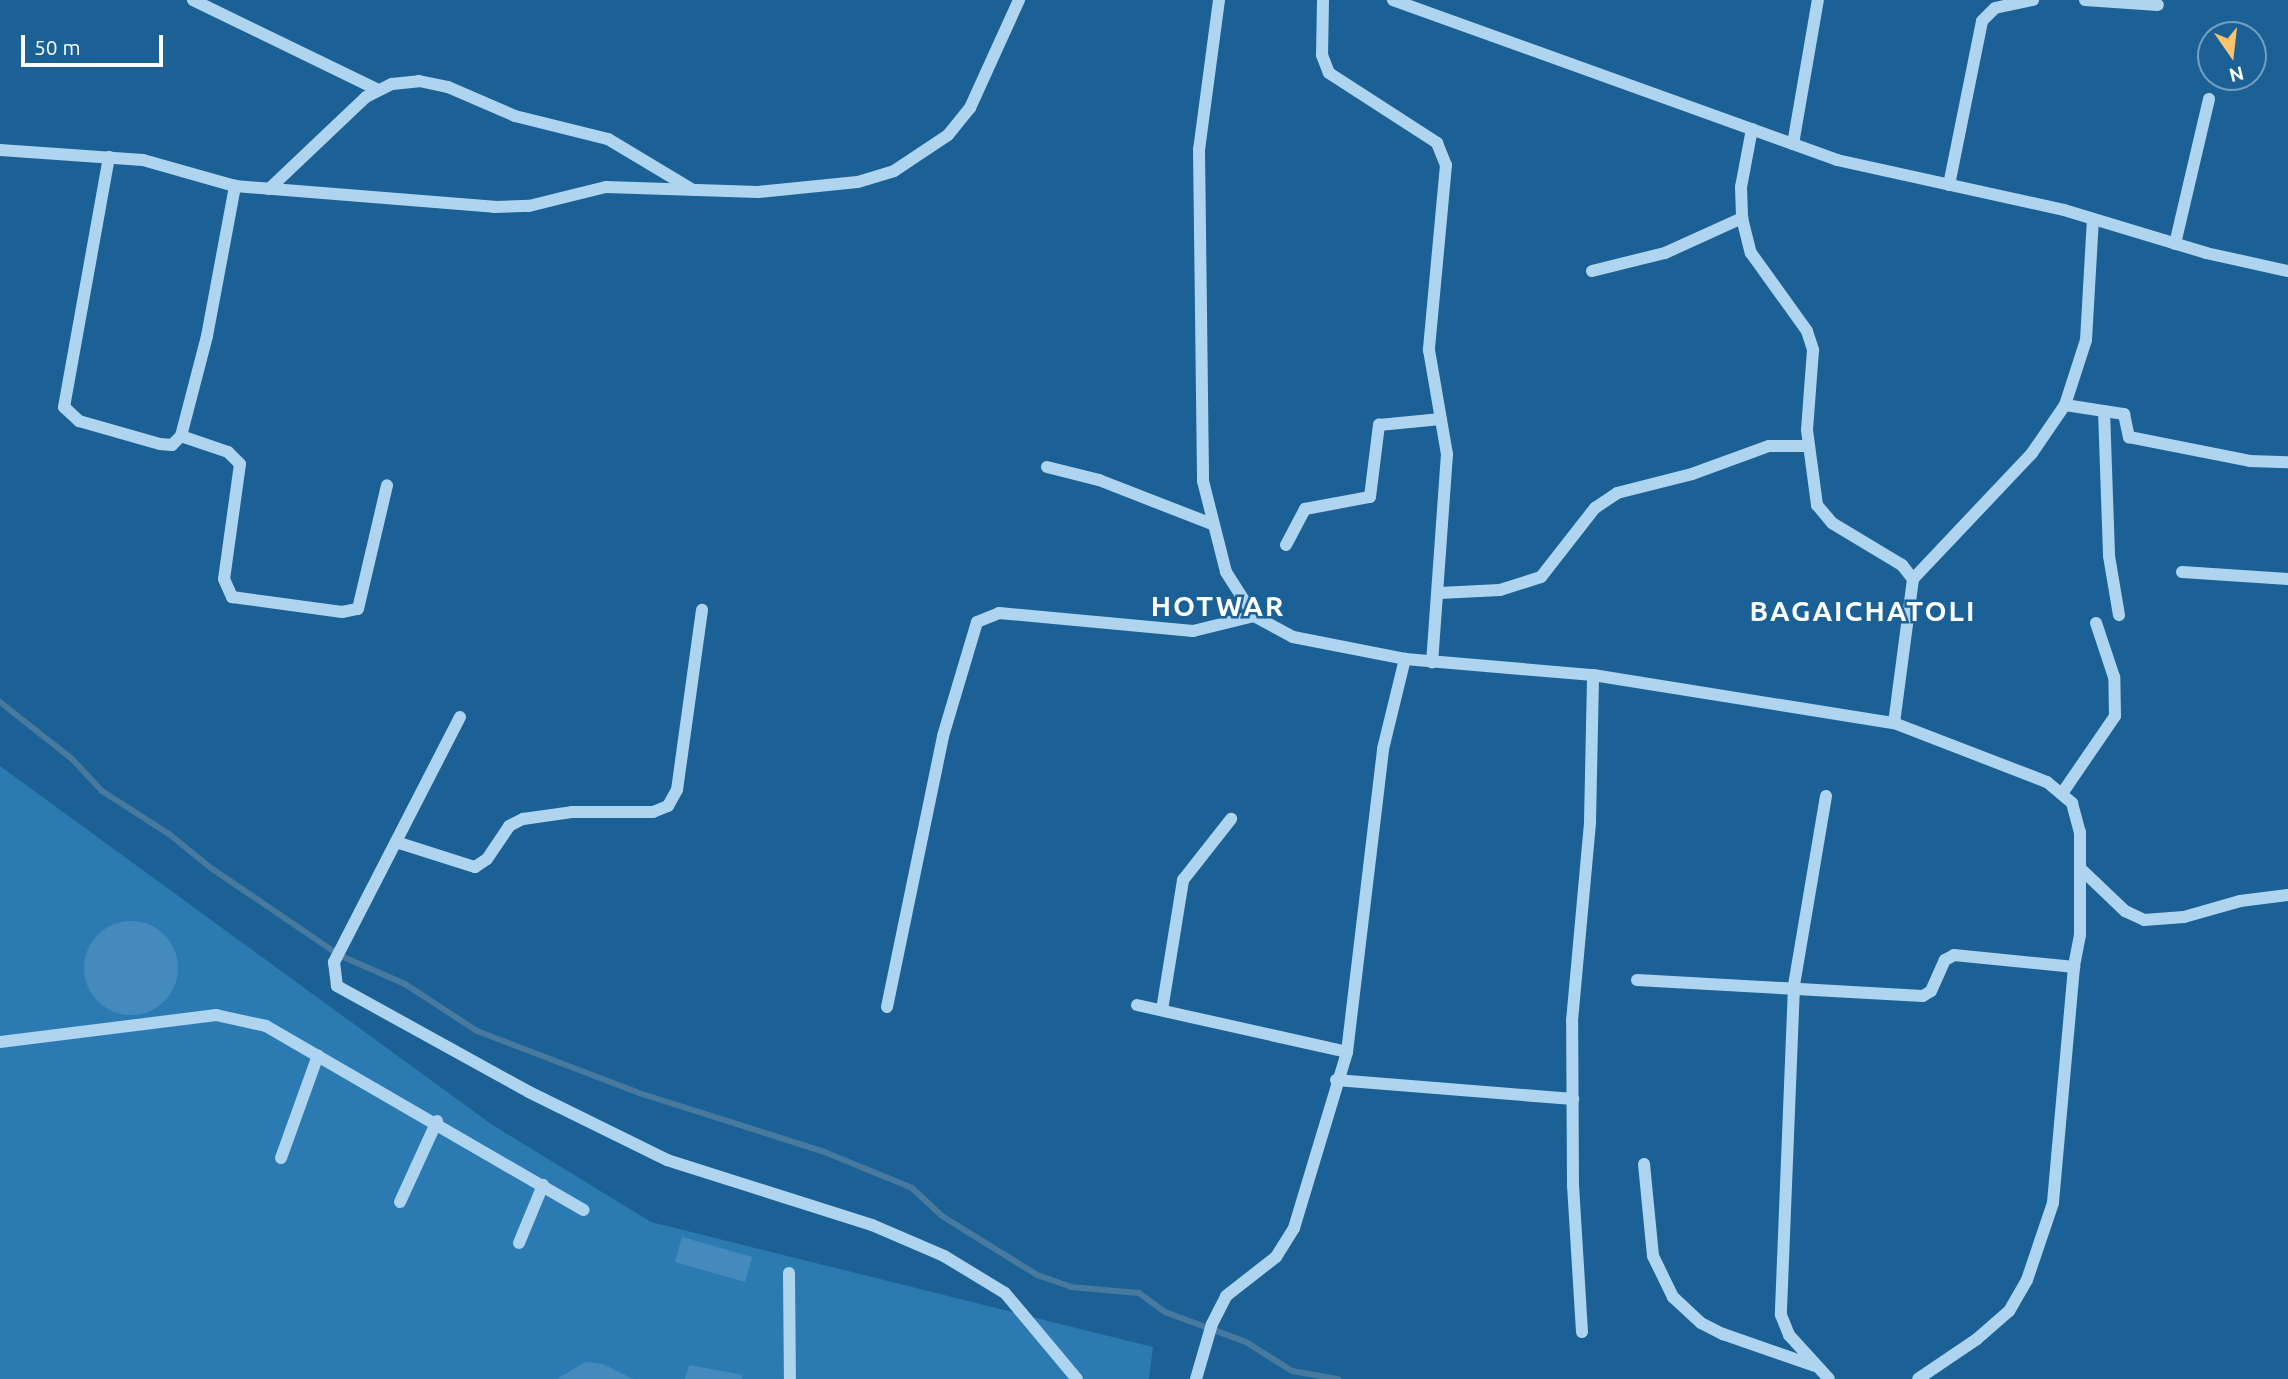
<!DOCTYPE html>
<style>
body{margin:0}
#map{position:relative;width:2288px;height:1379px;overflow:hidden;background:#1b6196;font-family:Ubuntu,sans-serif}
div>[style]{position:absolute}
.green>*{inset:0;background:#2b7ab2}
.stream>*{height:6px;margin:-3px;padding:0 3px;transform-origin:3px;border-radius:3px;background:#48799e}
.building>*{inset:0;background:#448abd;transform-origin:0 0}
.round{border-radius:50%}
.minor>*{height:12px;margin:-6px;padding:0 6px;transform-origin:6px;border-radius:6px;background:#aed4f0}
span{translate:-50% -50%;white-space:nowrap;text-align:center;line-height:1.15;-webkit-text-stroke:5px #1b6196;paint-order:stroke}
.district-label{font-size:28px;color:#fff;font-weight:700;letter-spacing:2px}
.north{position:absolute;left:2197px;top:21px;width:70px;height:70px;box-sizing:border-box;background:#1b6196;border:2px solid #76a0c0;border-radius:50%;rotate:166deg;font-size:19px;font-weight:700;line-height:28px;text-align:center;color:#fff}
.north::after{content:'';display:block;margin:auto;width:24px;height:32px;background:#ffc26d;clip-path:polygon(50% 0,100% 100%,50% 72%,0 100%)}
.scale{position:absolute;left:21px;top:35px;width:142px;height:32px;box-sizing:border-box;border:4px solid #fff;border-top:0;padding-left:9px;font-size:21px;line-height:24px;white-space:nowrap;color:#fff;-webkit-text-stroke:5px #1b6196;paint-order:stroke}
</style>
<div id="map">
<div class="green">
<div style="clip-path:polygon(0 766px,491px 1124px,651px 1222px,1153px 1347px,1149px 1379px,0 1379px)"></div>
</div>
<div class="stream">
<div style="left:0;top:702px;width:90px;rotate:38.3deg"></div>
<div style="left:71px;top:758px;width:45px;rotate:46.8deg"></div>
<div style="left:102px;top:791px;width:80px;rotate:32.7deg"></div>
<div style="left:169px;top:834px;width:54px;rotate:39deg"></div>
<div style="left:211px;top:868px;width:155px;rotate:34.2deg"></div>
<div style="left:339px;top:955px;width:72px;rotate:23.7deg"></div>
<div style="left:405px;top:984px;width:86px;rotate:33.1deg"></div>
<div style="left:477px;top:1031px;width:173px;rotate:20.9deg"></div>
<div style="left:639px;top:1093px;width:192px;rotate:17.6deg"></div>
<div style="left:822px;top:1151px;width:97px;rotate:22.3deg"></div>
<div style="left:912px;top:1188px;width:41px;rotate:43deg"></div>
<div style="left:942px;top:1216px;width:112px;rotate:31.8deg"></div>
<div style="left:1037px;top:1275px;width:36px;rotate:19deg"></div>
<div style="left:1071px;top:1287px;width:68px;rotate:5deg"></div>
<div style="left:1139px;top:1293px;width:32px;rotate:36deg"></div>
<div style="left:1165px;top:1312px;width:86px;rotate:20.3deg"></div>
<div style="left:1246px;top:1342px;width:54px;rotate:32.2deg"></div>
<div style="left:1292px;top:1371px;width:47px;rotate:9.9deg"></div>
</div>
<div class="building">
<div class="round" style="left:84px;top:921px;width:94px;height:94px"></div>
<div style="left:682px;top:1237px;width:73px;height:26px;rotate:16deg"></div>
<div style="clip-path:polygon(585px 1362px,603px 1364px,633px 1379px,557px 1379px)"></div>
<div style="clip-path:polygon(689px 1365px,743px 1375px,742px 1379px,685px 1379px)"></div>
</div>
<div class="minor">
<div style="left:193px;top:0;width:206px;rotate:25.9deg"></div>
<div style="left:1219px;top:0;width:150px;rotate:97.6deg"></div>
<div style="left:1199px;top:149px;width:332px;rotate:89.3deg"></div>
<div style="left:1203px;top:481px;width:94px;rotate:75.8deg"></div>
<div style="left:1226px;top:572px;width:52px;rotate:57.5deg"></div>
<div style="left:1254px;top:616px;width:44px;rotate:28.3deg"></div>
<div style="left:1293px;top:637px;width:114px;rotate:11.1deg"></div>
<div style="left:1405px;top:659px;width:189px;rotate:4.9deg"></div>
<div style="left:1593px;top:675px;width:305px;rotate:9.1deg"></div>
<div style="left:1894px;top:723px;width:164px;rotate:21.1deg"></div>
<div style="left:2047px;top:782px;width:33px;rotate:40deg"></div>
<div style="left:2072px;top:803px;width:30px;rotate:75deg"></div>
<div style="left:2080px;top:832px;width:103px;rotate:90deg"></div>
<div style="left:2080px;top:935px;width:33px;rotate:101deg"></div>
<div style="left:2074px;top:967px;width:237px;rotate:95.1deg"></div>
<div style="left:2053px;top:1203px;width:81px;rotate:108.7deg"></div>
<div style="left:2027px;top:1280px;width:36px;rotate:120deg"></div>
<div style="left:2009px;top:1311px;width:43px;rotate:138.8deg"></div>
<div style="left:1977px;top:1339px;width:71px;rotate:145.9deg"></div>
<div style="left:1323px;top:0;width:55px;rotate:91deg"></div>
<div style="left:1322px;top:55px;width:19px;rotate:69deg"></div>
<div style="left:1329px;top:73px;width:129px;rotate:32.9deg"></div>
<div style="left:1437px;top:143px;width:24px;rotate:68deg"></div>
<div style="left:1446px;top:165px;width:186px;rotate:95.3deg"></div>
<div style="left:1429px;top:350px;width:106px;rotate:80.2deg"></div>
<div style="left:1447px;top:454px;width:209px;rotate:94.1deg"></div>
<div style="left:1393px;top:0;width:472px;rotate:19.8deg"></div>
<div style="left:1837px;top:160px;width:232px;rotate:12.4deg"></div>
<div style="left:2064px;top:210px;width:148px;rotate:16.8deg"></div>
<div style="left:2206px;top:253px;width:84px;rotate:12.4deg"></div>
<div style="left:2085px;top:0;width:73px;rotate:3.9deg"></div>
<div style="left:1752px;top:129px;width:59px;rotate:100.7deg"></div>
<div style="left:1741px;top:187px;width:31px;rotate:88deg"></div>
<div style="left:1742px;top:218px;width:36px;rotate:76deg"></div>
<div style="left:1751px;top:253px;width:96px;rotate:54.3deg"></div>
<div style="left:1807px;top:331px;width:20px;rotate:72deg"></div>
<div style="left:1813px;top:350px;width:80px;rotate:94.3deg"></div>
<div style="left:1807px;top:430px;width:76px;rotate:82.4deg"></div>
<div style="left:1817px;top:505px;width:23px;rotate:50deg"></div>
<div style="left:1832px;top:523px;width:82px;rotate:31deg"></div>
<div style="left:1902px;top:565px;width:18px;rotate:52deg"></div>
<div style="left:1913px;top:579px;width:145px;rotate:97.5deg"></div>
<div style="left:1793px;top:144px;width:146px;rotate:-80.2deg"></div>
<div style="left:0;top:150px;width:143px;rotate:4deg"></div>
<div style="left:143px;top:160px;width:96px;rotate:15.8deg"></div>
<div style="left:235px;top:186px;width:260px;rotate:4.6deg"></div>
<div style="left:494px;top:207px;width:35px;rotate:-2deg"></div>
<div style="left:529px;top:206px;width:79px;rotate:-13.9deg"></div>
<div style="left:606px;top:187px;width:152px;rotate:1.9deg"></div>
<div style="left:758px;top:192px;width:100px;rotate:-5.7deg"></div>
<div style="left:858px;top:182px;width:38px;rotate:-17deg"></div>
<div style="left:894px;top:171px;width:65px;rotate:-33.7deg"></div>
<div style="left:948px;top:135px;width:35px;rotate:-51deg"></div>
<div style="left:970px;top:108px;width:119px;rotate:-65.6deg"></div>
<div style="left:109px;top:157px;width:254px;rotate:100.2deg"></div>
<div style="left:64px;top:407px;width:21px;rotate:43deg"></div>
<div style="left:79px;top:421px;width:84px;rotate:15.9deg"></div>
<div style="left:160px;top:444px;width:12px;rotate:5deg"></div>
<div style="left:172px;top:445px;width:13px;rotate:-45deg"></div>
<div style="left:181px;top:436px;width:103px;rotate:-75.4deg"></div>
<div style="left:207px;top:336px;width:153px;rotate:-79.4deg"></div>
<div style="left:1949px;top:185px;width:167px;rotate:-78.6deg"></div>
<div style="left:1982px;top:21px;width:18px;rotate:-45deg"></div>
<div style="left:1995px;top:8px;width:39px;rotate:-12deg"></div>
<div style="left:269px;top:189px;width:134px;rotate:-43.5deg"></div>
<div style="left:366px;top:97px;width:29px;rotate:-27deg"></div>
<div style="left:392px;top:84px;width:27px;rotate:-6deg"></div>
<div style="left:419px;top:81px;width:30px;rotate:12deg"></div>
<div style="left:448px;top:87px;width:73px;rotate:23.4deg"></div>
<div style="left:515px;top:116px;width:96px;rotate:13.9deg"></div>
<div style="left:608px;top:139px;width:96px;rotate:30.9deg"></div>
<div style="left:2175px;top:244px;width:149px;rotate:-76.8deg"></div>
<div style="left:1592px;top:271px;width:75px;rotate:-13.9deg"></div>
<div style="left:1665px;top:253px;width:85px;rotate:-24.4deg"></div>
<div style="left:2065px;top:405px;width:60px;rotate:8.7deg"></div>
<div style="left:2124px;top:414px;width:24px;rotate:78deg"></div>
<div style="left:2129px;top:437px;width:123px;rotate:11.2deg"></div>
<div style="left:2250px;top:461px;width:38px;rotate:2deg"></div>
<div style="left:2104px;top:411px;width:145px;rotate:88deg"></div>
<div style="left:2109px;top:556px;width:60px;rotate:80.4deg"></div>
<div style="left:181px;top:436px;width:50px;rotate:18.8deg"></div>
<div style="left:228px;top:452px;width:17px;rotate:45deg"></div>
<div style="left:240px;top:464px;width:116px;rotate:97.9deg"></div>
<div style="left:224px;top:579px;width:20px;rotate:66deg"></div>
<div style="left:232px;top:597px;width:111px;rotate:7.8deg"></div>
<div style="left:342px;top:612px;width:16px;rotate:-11deg"></div>
<div style="left:358px;top:609px;width:127px;rotate:-76.8deg"></div>
<div style="left:1047px;top:467px;width:54px;rotate:14deg"></div>
<div style="left:1099px;top:480px;width:121px;rotate:21.3deg"></div>
<div style="left:1286px;top:545px;width:41px;rotate:-62.2deg"></div>
<div style="left:1305px;top:509px;width:66px;rotate:-10.5deg"></div>
<div style="left:1370px;top:497px;width:73px;rotate:-82.9deg"></div>
<div style="left:1379px;top:425px;width:62px;rotate:-5.5deg"></div>
<div style="left:2182px;top:572px;width:106px;rotate:3.8deg"></div>
<div style="left:1913px;top:579px;width:173px;rotate:-46.6deg"></div>
<div style="left:2032px;top:453px;width:58px;rotate:-55.5deg"></div>
<div style="left:2065px;top:405px;width:68px;rotate:-72.1deg"></div>
<div style="left:2086px;top:340px;width:121px;rotate:-86.7deg"></div>
<div style="left:1439px;top:593px;width:61px;rotate:-2.8deg"></div>
<div style="left:1500px;top:590px;width:43px;rotate:-17.6deg"></div>
<div style="left:1541px;top:577px;width:88px;rotate:-52deg"></div>
<div style="left:1595px;top:508px;width:27px;rotate:-34deg"></div>
<div style="left:1617px;top:493px;width:77px;rotate:-14.2deg"></div>
<div style="left:1692px;top:474px;width:82px;rotate:-20deg"></div>
<div style="left:1769px;top:446px;width:39px"></div>
<div style="left:460px;top:717px;width:276px;rotate:117.2deg"></div>
<div style="left:334px;top:962px;width:24px;rotate:83deg"></div>
<div style="left:337px;top:986px;width:219px;rotate:28.9deg"></div>
<div style="left:529px;top:1092px;width:154px;rotate:26.2deg"></div>
<div style="left:667px;top:1160px;width:215px;rotate:17.6deg"></div>
<div style="left:872px;top:1225px;width:78px;rotate:23.3deg"></div>
<div style="left:944px;top:1256px;width:71px;rotate:31.2deg"></div>
<div style="left:1005px;top:1293px;width:112px;rotate:50.1deg"></div>
<div style="left:2063px;top:792px;width:92px;rotate:-55.6deg"></div>
<div style="left:2115px;top:716px;width:39px;rotate:-91deg"></div>
<div style="left:2114px;top:677px;width:57px;rotate:-108.4deg"></div>
<div style="left:1826px;top:796px;width:193px;rotate:99.6deg"></div>
<div style="left:1794px;top:986px;width:329px;rotate:92.3deg"></div>
<div style="left:1781px;top:1315px;width:22px;rotate:68deg"></div>
<div style="left:1789px;top:1335px;width:59px;rotate:47.7deg"></div>
<div style="left:396px;top:842px;width:83px;rotate:17.6deg"></div>
<div style="left:475px;top:867px;width:14px;rotate:-34deg"></div>
<div style="left:487px;top:859px;width:40px;rotate:-56deg"></div>
<div style="left:509px;top:826px;width:16px;rotate:-27deg"></div>
<div style="left:523px;top:819px;width:49px;rotate:-8.1deg"></div>
<div style="left:572px;top:812px;width:81px"></div>
<div style="left:653px;top:812px;width:16px;rotate:-22deg"></div>
<div style="left:668px;top:806px;width:18px;rotate:-61deg"></div>
<div style="left:677px;top:790px;width:182px;rotate:-82.1deg"></div>
<div style="left:2081px;top:869px;width:61px;rotate:43.7deg"></div>
<div style="left:2125px;top:911px;width:21px;rotate:25deg"></div>
<div style="left:2144px;top:920px;width:40px;rotate:-4.3deg"></div>
<div style="left:2184px;top:917px;width:58px;rotate:-15.9deg"></div>
<div style="left:2240px;top:901px;width:48px;rotate:-7.1deg"></div>
<div style="left:1637px;top:980px;width:286px;rotate:3.2deg"></div>
<div style="left:1923px;top:996px;width:9px;rotate:-32deg"></div>
<div style="left:1931px;top:991px;width:34px;rotate:-66deg"></div>
<div style="left:1945px;top:960px;width:10px;rotate:-29deg"></div>
<div style="left:1954px;top:955px;width:121px;rotate:5.7deg"></div>
<div style="left:1137px;top:1005px;width:215px;rotate:12.6deg"></div>
<div style="left:887px;top:1007px;width:277px;rotate:-78.3deg"></div>
<div style="left:943px;top:736px;width:119px;rotate:-73.4deg"></div>
<div style="left:977px;top:622px;width:24px;rotate:-22deg"></div>
<div style="left:999px;top:613px;width:195px;rotate:5.3deg"></div>
<div style="left:1193px;top:631px;width:63px;rotate:-13.8deg"></div>
<div style="left:1162px;top:1010px;width:132px;rotate:-80.8deg"></div>
<div style="left:1183px;top:880px;width:78px;rotate:-51.8deg"></div>
<div style="left:0;top:1042px;width:218px;rotate:-7.1deg"></div>
<div style="left:216px;top:1015px;width:51px;rotate:12.4deg"></div>
<div style="left:266px;top:1026px;width:367px;rotate:30.1deg"></div>
<div style="left:1336px;top:1080px;width:238px;rotate:4.6deg"></div>
<div style="left:281px;top:1158px;width:109px;rotate:-70.2deg"></div>
<div style="left:1644px;top:1164px;width:92px;rotate:84.4deg"></div>
<div style="left:1653px;top:1256px;width:46px;rotate:64deg"></div>
<div style="left:1673px;top:1297px;width:38px;rotate:43deg"></div>
<div style="left:1701px;top:1323px;width:25px;rotate:27deg"></div>
<div style="left:1723px;top:1334px;width:97px;rotate:19.2deg"></div>
<div style="left:400px;top:1202px;width:89px;rotate:-65.4deg"></div>
<div style="left:519px;top:1243px;width:63px;rotate:-67.5deg"></div>
<div style="left:789px;top:1273px;width:106px;rotate:89.5deg"></div>
<div style="left:1582px;top:1332px;width:146px;rotate:-93.5deg"></div>
<div style="left:1573px;top:1186px;width:165px;rotate:-90.3deg"></div>
<div style="left:1572px;top:1021px;width:200px;rotate:-84.8deg"></div>
<div style="left:1590px;top:822px;width:147px;rotate:-88.8deg"></div>
<div style="left:1196px;top:1379px;width:57px;rotate:-73.8deg"></div>
<div style="left:1212px;top:1324px;width:31px;rotate:-63deg"></div>
<div style="left:1226px;top:1296px;width:63px;rotate:-38deg"></div>
<div style="left:1276px;top:1257px;width:34px;rotate:-58deg"></div>
<div style="left:1294px;top:1228px;width:184px;rotate:-73.2deg"></div>
<div style="left:1347px;top:1052px;width:305px;rotate:-83.2deg"></div>
<div style="left:1383px;top:749px;width:93px;rotate:-76.3deg"></div>
</div>
<div class="district-label">
<span style="left:1218px;top:606px">HOTWAR</span>
<span style="left:1863px;top:611px">BAGAICHATOLI</span>
</div>
<div class="north">N</div>
<div class="scale">50 m</div>
</div>
